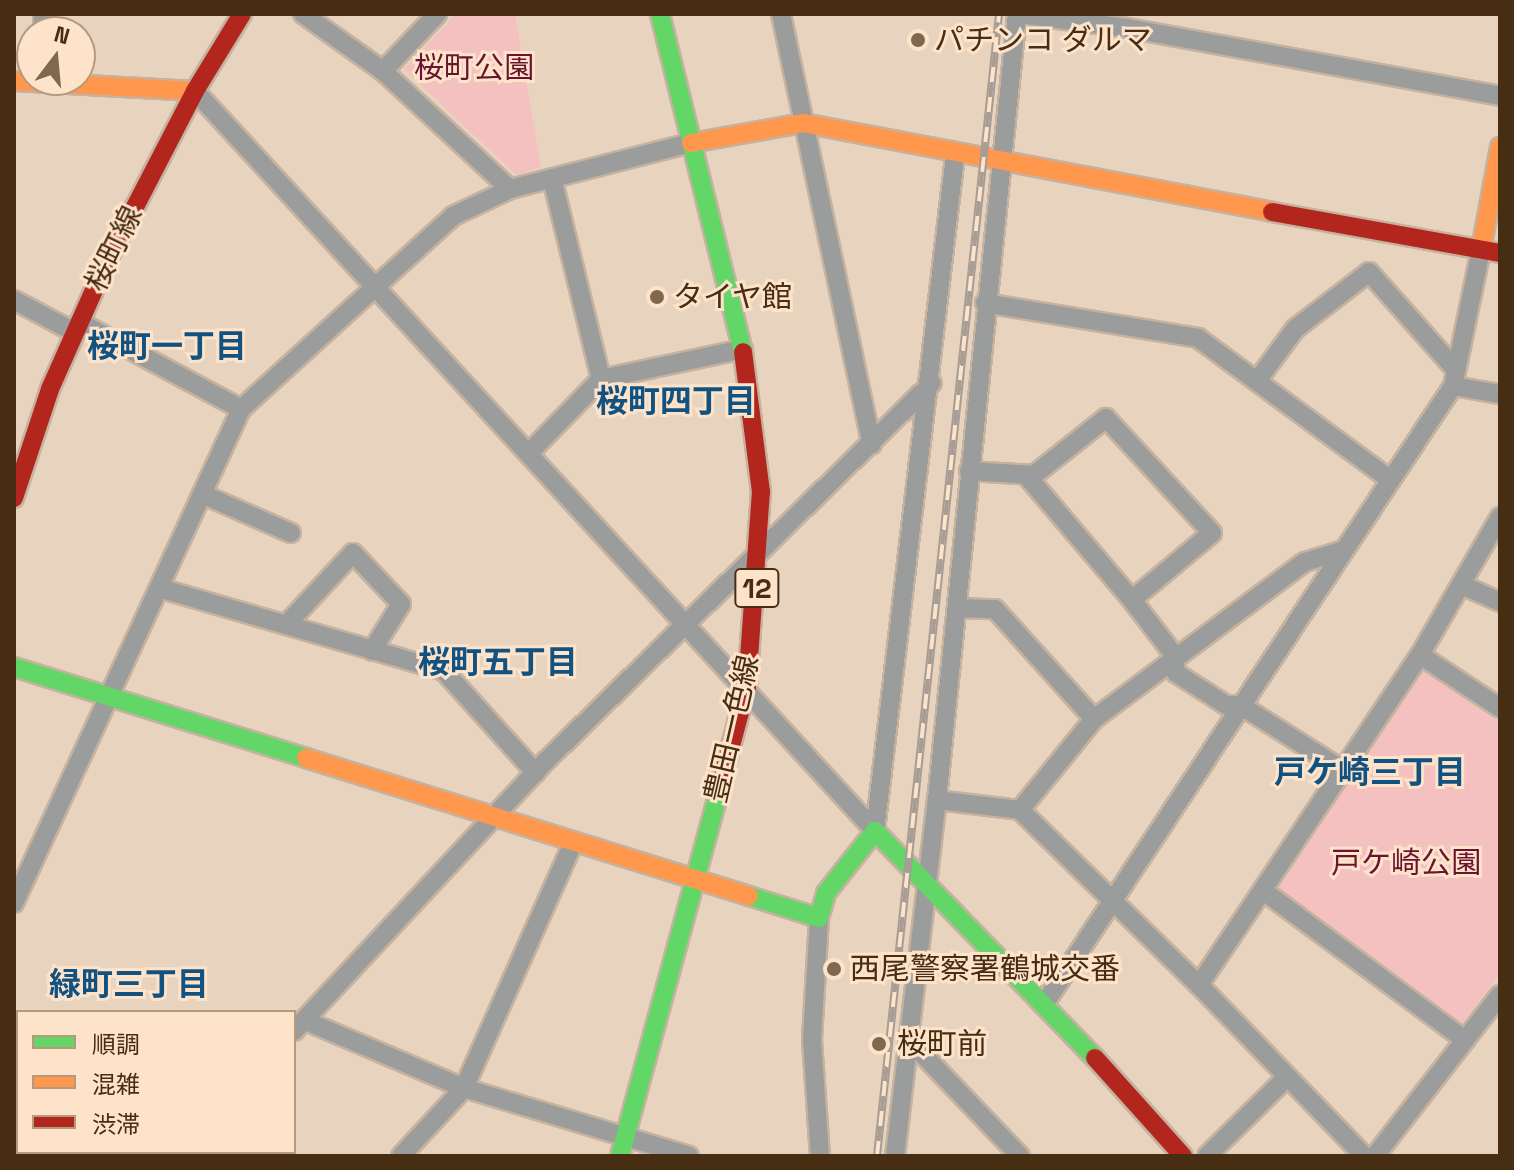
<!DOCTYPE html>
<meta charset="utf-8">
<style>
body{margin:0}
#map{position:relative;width:1514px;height:1170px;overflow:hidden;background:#e8d3be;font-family:"Space Grotesk","Noto Sans JP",sans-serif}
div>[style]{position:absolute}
.green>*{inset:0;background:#f4c1c0}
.roads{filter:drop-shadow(2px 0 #c5b29f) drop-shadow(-2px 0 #c5b29f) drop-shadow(0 2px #c5b29f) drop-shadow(0 -2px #c5b29f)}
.street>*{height:18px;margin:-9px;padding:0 9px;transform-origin:9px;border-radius:9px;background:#9b9c9c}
.fast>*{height:18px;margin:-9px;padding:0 9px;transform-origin:9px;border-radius:9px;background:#63d668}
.slow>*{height:18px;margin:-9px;padding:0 9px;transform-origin:9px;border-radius:9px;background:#ff974d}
.jam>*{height:18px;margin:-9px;padding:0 9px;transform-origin:9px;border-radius:9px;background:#b3261e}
.rail>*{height:8px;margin-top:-4px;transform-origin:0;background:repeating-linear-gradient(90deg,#fde3ca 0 15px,#a79d94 0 30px);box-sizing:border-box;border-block:2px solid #a79d94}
.dots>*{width:22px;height:22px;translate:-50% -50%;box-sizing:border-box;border:4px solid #fde3ca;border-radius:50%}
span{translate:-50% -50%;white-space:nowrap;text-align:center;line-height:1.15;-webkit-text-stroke:6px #fde3ca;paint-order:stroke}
.shield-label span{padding:2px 6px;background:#fde3ca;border:2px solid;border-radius:6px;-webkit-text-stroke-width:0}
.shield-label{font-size:28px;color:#472e12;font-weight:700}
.poi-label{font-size:30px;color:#472e12}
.left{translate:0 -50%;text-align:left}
.park-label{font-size:30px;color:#6a1330}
.street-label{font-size:30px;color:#472e12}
.neighbourhood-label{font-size:32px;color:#125281;font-weight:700}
.frame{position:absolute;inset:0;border:16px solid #472e12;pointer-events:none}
.legend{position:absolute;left:16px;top:1010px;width:280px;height:144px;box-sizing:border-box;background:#fde3ca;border:2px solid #b49b80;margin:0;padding:10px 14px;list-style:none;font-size:24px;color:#472e12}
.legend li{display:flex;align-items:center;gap:16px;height:40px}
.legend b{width:40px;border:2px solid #b49b80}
.north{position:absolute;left:16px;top:16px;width:80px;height:80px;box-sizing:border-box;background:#fde3ca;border:2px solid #b49b80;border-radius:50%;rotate:16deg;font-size:22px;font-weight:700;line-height:32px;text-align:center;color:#472e12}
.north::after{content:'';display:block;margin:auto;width:28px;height:36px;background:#7f684e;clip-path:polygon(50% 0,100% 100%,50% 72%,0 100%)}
</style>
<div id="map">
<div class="green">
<div style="clip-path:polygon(456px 14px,515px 14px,541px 167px,516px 175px,404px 69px)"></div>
<div style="clip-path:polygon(1422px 670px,1500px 723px,1500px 974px,1462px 1023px,1279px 888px)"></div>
</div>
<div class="roads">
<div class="street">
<div style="left:303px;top:14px;width:98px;rotate:35.5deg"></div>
<div style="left:383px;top:71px;width:173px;rotate:42.9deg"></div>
<div style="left:781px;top:14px;width:440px;rotate:78.1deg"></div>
<div style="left:1018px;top:14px;width:110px;rotate:7.3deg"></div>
<div style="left:1127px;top:28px;width:379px;rotate:10.3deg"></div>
<div style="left:43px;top:32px;width:18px;rotate:-90deg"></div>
<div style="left:383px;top:71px;width:79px;rotate:-46.5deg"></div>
<div style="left:195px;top:91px;width:1005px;rotate:47.42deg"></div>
<div style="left:552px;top:178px;width:207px;rotate:76.3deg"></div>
<div style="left:14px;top:300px;width:68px;rotate:28.1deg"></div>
<div style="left:985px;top:303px;width:216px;rotate:9.3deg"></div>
<div style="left:1198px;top:338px;width:236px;rotate:36.4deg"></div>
<div style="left:79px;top:322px;width:184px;rotate:28.2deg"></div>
<div style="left:1257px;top:381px;width:64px;rotate:-53.8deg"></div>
<div style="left:1295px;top:329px;width:93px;rotate:-37.6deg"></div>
<div style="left:1369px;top:272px;width:131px;rotate:48.4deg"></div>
<div style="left:1453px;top:386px;width:48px;rotate:9.7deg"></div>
<div style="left:530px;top:452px;width:102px;rotate:-45.8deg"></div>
<div style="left:601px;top:379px;width:145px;rotate:-11.9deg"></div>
<div style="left:969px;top:471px;width:65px;rotate:3.5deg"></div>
<div style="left:1034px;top:475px;width:92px;rotate:-38.4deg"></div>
<div style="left:1106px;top:418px;width:156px;rotate:47.3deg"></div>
<div style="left:1212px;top:533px;width:104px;rotate:140.1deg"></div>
<div style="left:1132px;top:600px;width:164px;rotate:-130.3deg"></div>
<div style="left:202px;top:494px;width:97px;rotate:23.7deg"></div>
<div style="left:1462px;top:585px;width:42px;rotate:24.1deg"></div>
<div style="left:159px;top:588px;width:297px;rotate:16.2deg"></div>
<div style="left:444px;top:671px;width:137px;rotate:48deg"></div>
<div style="left:1132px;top:600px;width:69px;rotate:52.6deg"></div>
<div style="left:1174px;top:655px;width:18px;rotate:84deg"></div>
<div style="left:1176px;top:673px;width:59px;rotate:32.6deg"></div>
<div style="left:1226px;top:705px;width:14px"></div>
<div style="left:1240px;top:705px;width:122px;rotate:32.3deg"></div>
<div style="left:957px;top:608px;width:38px;rotate:2deg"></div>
<div style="left:995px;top:609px;width:148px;rotate:48deg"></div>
<div style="left:286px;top:625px;width:98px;rotate:-47.1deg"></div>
<div style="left:353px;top:553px;width:70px;rotate:46.7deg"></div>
<div style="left:401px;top:604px;width:55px;rotate:121.7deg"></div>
<div style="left:1420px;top:655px;width:96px;rotate:33.5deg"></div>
<div style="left:937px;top:800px;width:84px;rotate:6.9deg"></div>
<div style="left:1020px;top:810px;width:250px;rotate:44.4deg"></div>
<div style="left:1199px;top:985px;width:238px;rotate:46deg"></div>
<div style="left:1020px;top:810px;width:117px;rotate:-50.9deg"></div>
<div style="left:1094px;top:719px;width:263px;rotate:-36.7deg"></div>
<div style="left:1305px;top:562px;width:37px;rotate:-17deg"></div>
<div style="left:875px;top:831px;width:680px;rotate:-83.24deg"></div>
<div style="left:1265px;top:892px;width:249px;rotate:36.5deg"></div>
<div style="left:14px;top:903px;width:544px;rotate:-65.32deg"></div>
<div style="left:241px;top:409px;width:287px;rotate:-42.3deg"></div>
<div style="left:453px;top:216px;width:63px;rotate:-25.3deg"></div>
<div style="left:510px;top:189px;width:187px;rotate:-14.3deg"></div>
<div style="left:819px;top:918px;width:122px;rotate:93.3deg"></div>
<div style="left:812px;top:1040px;width:116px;rotate:86.1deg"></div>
<div style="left:1199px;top:985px;width:397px;rotate:-56.2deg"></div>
<div style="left:1420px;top:655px;width:160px;rotate:-59.9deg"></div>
<div style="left:1045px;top:1003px;width:740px;rotate:-56.52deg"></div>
<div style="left:1453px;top:386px;width:139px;rotate:-78.4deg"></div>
<div style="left:306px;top:1021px;width:172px;rotate:23deg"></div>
<div style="left:464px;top:1088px;width:235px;rotate:16.8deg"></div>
<div style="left:14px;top:1024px;width:6px;rotate:45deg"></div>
<div style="left:294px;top:1031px;width:372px;rotate:-47deg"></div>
<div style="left:548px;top:759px;width:537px;rotate:-44.4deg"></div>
<div style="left:909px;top:1040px;width:161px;rotate:46.3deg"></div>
<div style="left:150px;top:1156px;width:6px;rotate:-45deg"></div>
<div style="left:401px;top:1156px;width:93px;rotate:-47.2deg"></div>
<div style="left:464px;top:1088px;width:266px;rotate:-66deg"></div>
<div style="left:895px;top:1156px;width:358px;rotate:-83.3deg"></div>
<div style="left:937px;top:800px;width:790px;rotate:-84.19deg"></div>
<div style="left:1207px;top:1156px;width:110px;rotate:-44.6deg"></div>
<div style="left:1375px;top:1156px;width:204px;rotate:-52.2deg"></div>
</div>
<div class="fast">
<div style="left:660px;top:14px;width:348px;rotate:76.2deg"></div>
<div style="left:14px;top:667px;width:306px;rotate:17.3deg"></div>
<div style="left:749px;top:896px;width:73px;rotate:17.4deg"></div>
<div style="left:819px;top:918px;width:26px;rotate:-74deg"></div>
<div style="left:826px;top:893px;width:79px;rotate:-51.7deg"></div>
<div style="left:875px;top:831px;width:316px;rotate:45.9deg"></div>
<div style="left:620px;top:1156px;width:398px;rotate:-74.8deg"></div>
</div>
<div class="slow">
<div style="left:14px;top:81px;width:181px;rotate:3.2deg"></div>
<div style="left:691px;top:143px;width:114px;rotate:-10.1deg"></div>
<div style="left:803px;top:123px;width:477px;rotate:10.7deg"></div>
<div style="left:1481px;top:250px;width:105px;rotate:-79.5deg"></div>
<div style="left:306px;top:758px;width:464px;rotate:17.3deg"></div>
</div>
<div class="jam">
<div style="left:1272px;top:212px;width:232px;rotate:10.2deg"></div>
<div style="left:14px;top:498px;width:115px;rotate:-71.7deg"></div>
<div style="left:50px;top:389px;width:142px;rotate:-66deg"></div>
<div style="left:108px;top:259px;width:189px;rotate:-62.6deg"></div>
<div style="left:195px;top:91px;width:90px;rotate:-58.6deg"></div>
<div style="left:724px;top:772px;width:89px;rotate:-75deg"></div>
<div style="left:747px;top:686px;width:195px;rotate:-85.9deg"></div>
<div style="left:761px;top:492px;width:141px;rotate:-97.3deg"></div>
<div style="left:1095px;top:1058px;width:132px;rotate:48.1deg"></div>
</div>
</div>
<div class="rail">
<div style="left:877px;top:1156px;width:1148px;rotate:-83.9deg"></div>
</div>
<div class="dots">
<div style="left:918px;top:40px;background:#7f684e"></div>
<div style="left:657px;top:297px;background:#7f684e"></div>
<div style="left:834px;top:969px;background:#7f684e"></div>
<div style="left:879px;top:1044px;background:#7f684e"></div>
</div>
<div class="shield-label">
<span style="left:757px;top:588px">12</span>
</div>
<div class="poi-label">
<span class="left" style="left:934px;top:40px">パチンコ ダルマ</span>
<span class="left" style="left:673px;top:297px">タイヤ館</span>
<span class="left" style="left:850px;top:969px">西尾警察署鶴城交番</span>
<span class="left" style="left:897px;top:1044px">桜町前</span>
</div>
<div class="park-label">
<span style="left:474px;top:68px">桜町公園</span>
<span style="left:1406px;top:863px">戸ケ崎公園</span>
</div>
<div class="street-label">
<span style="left:114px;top:249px;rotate:-64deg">桜町線</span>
<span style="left:732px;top:729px;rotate:-77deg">豊田一色線</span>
</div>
<div class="neighbourhood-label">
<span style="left:167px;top:346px">桜町一丁目</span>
<span style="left:676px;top:401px">桜町四丁目</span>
<span style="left:498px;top:662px">桜町五丁目</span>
<span style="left:1370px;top:772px">戸ケ崎三丁目</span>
<span style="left:129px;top:984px">緑町三丁目</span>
</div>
<div class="frame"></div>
<ul class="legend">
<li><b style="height:10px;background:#63d668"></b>順調</li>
<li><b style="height:10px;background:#ff974d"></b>混雑</li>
<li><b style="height:10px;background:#b3261e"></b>渋滞</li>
</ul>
<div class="north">N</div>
</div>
